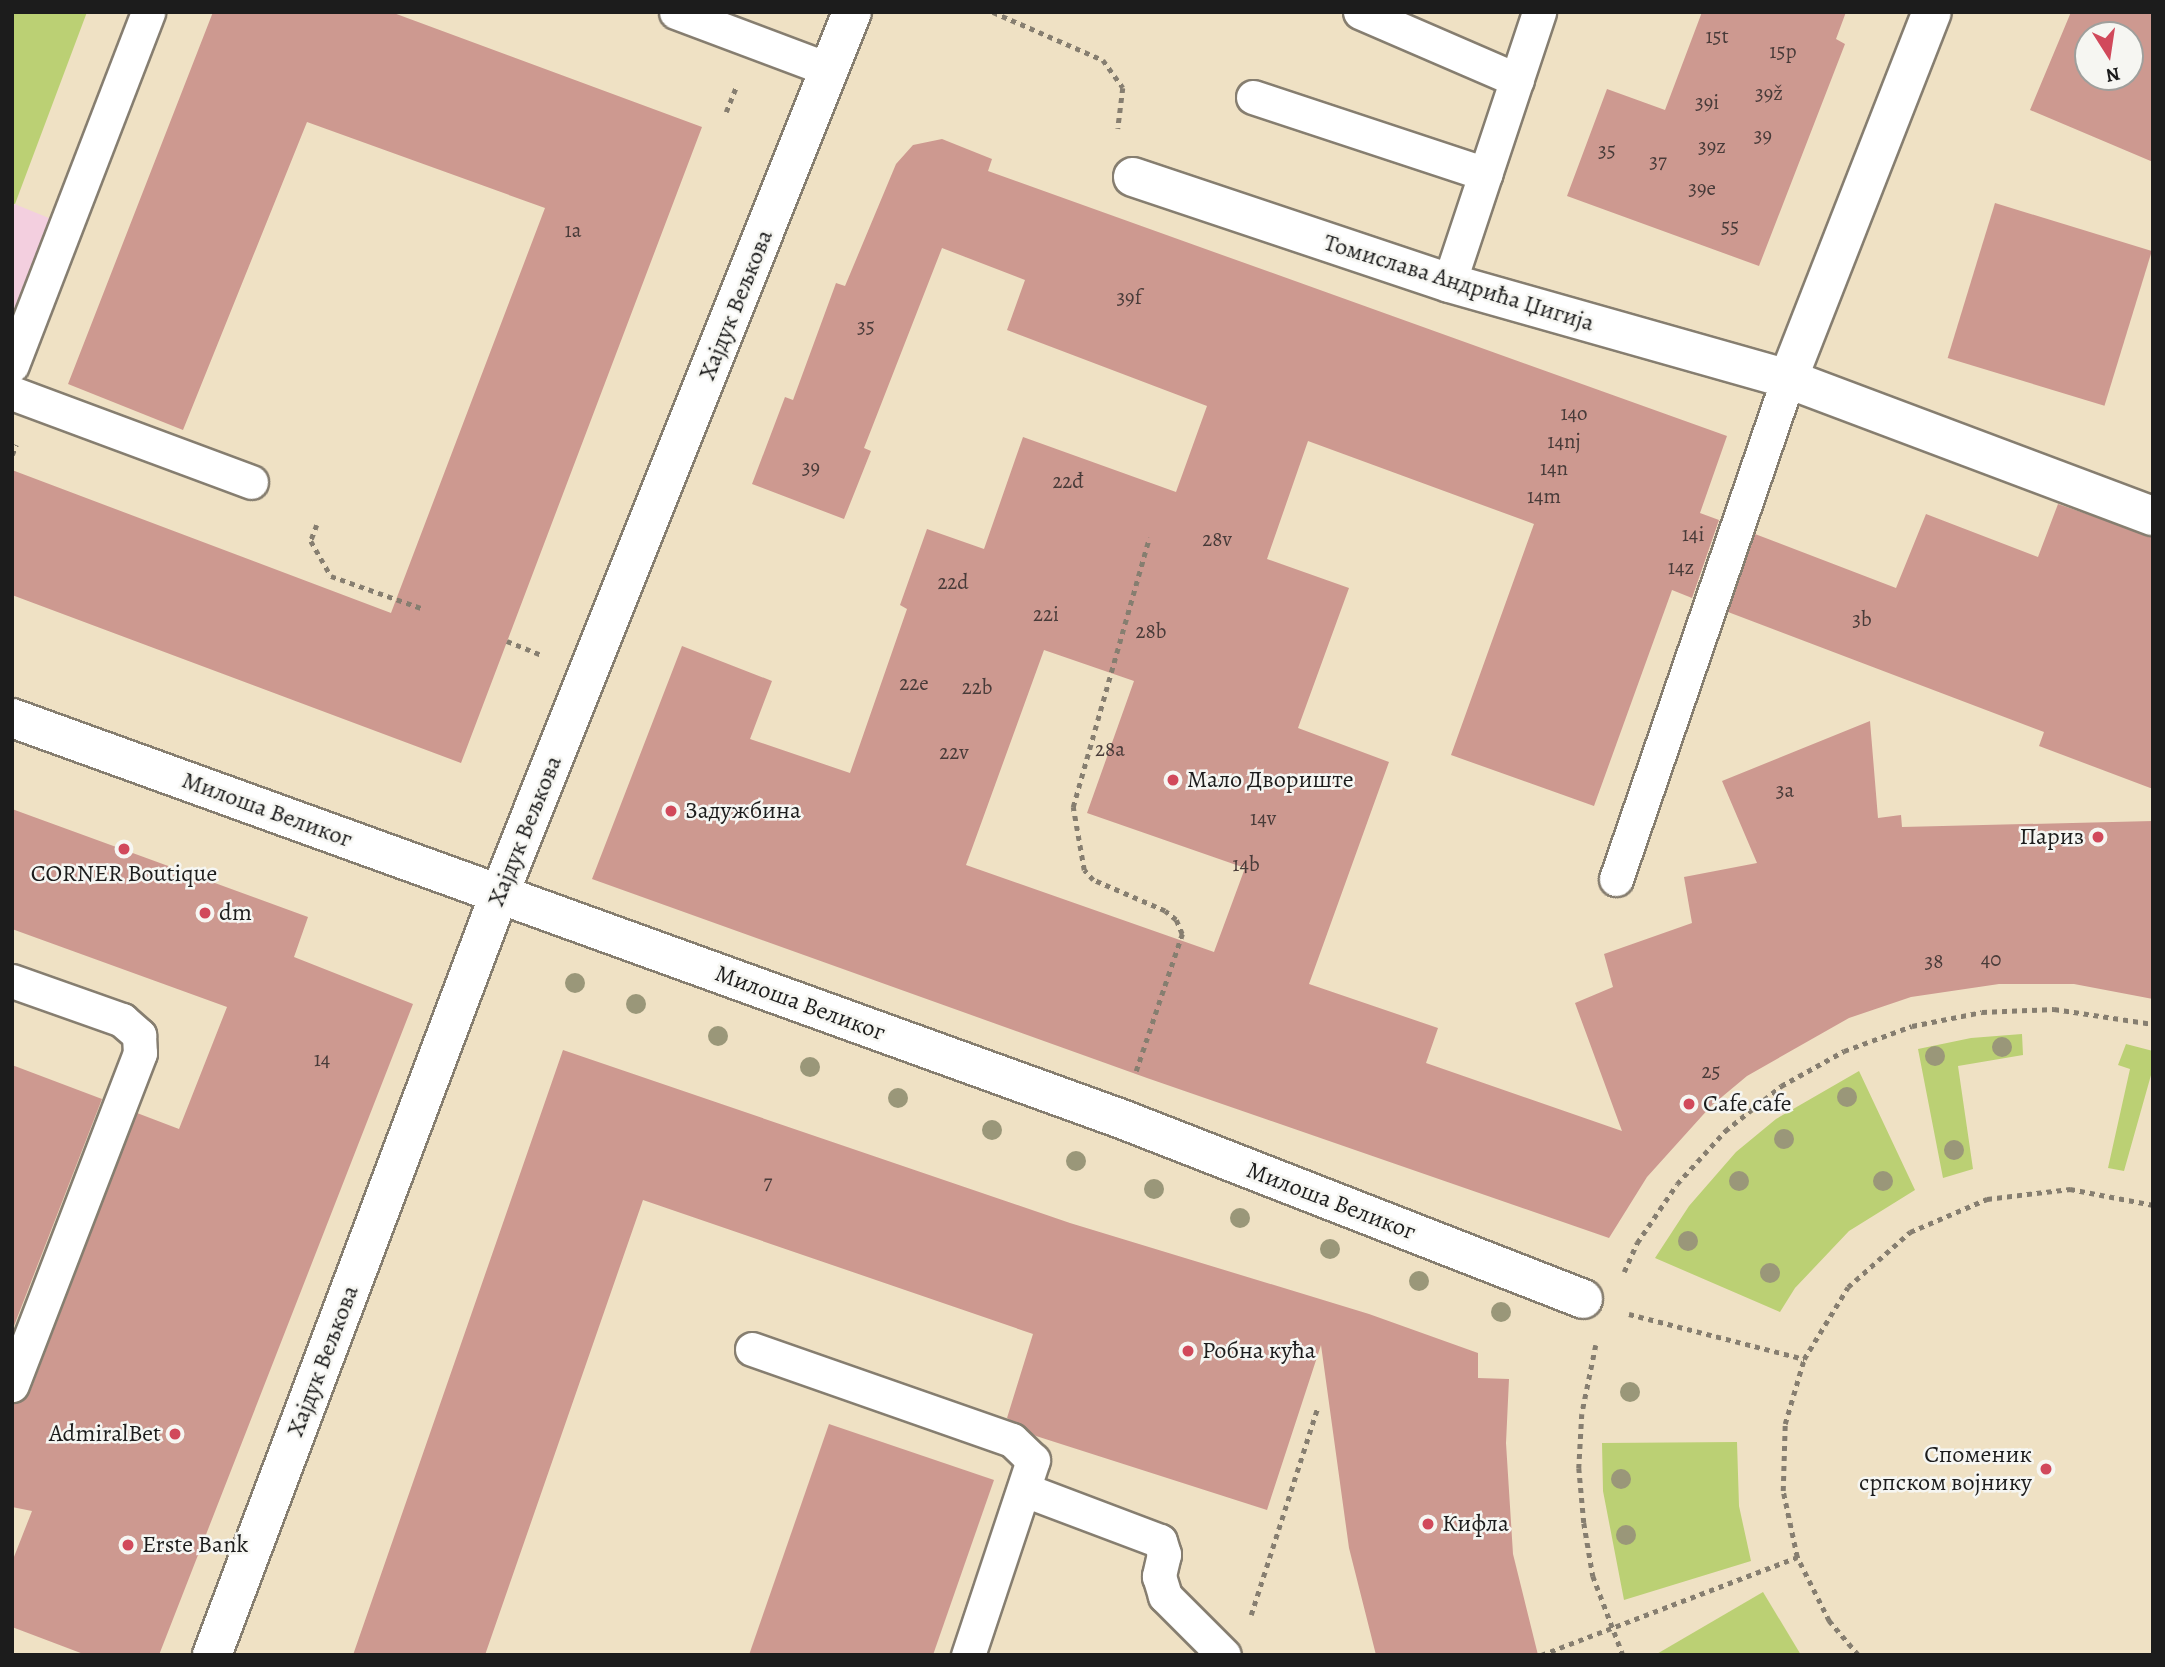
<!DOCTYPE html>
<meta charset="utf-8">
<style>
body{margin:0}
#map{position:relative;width:2165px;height:1667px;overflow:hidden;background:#efe1c4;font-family:Alegreya,serif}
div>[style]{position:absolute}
.built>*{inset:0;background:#f3cfdf}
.green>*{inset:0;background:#bbd074}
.building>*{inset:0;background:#cd9990;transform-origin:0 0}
.path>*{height:4.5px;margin-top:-2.25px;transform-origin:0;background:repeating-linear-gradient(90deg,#867e70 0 5px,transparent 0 10px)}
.roads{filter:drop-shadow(2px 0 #867e70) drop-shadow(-2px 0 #867e70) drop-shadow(0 2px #867e70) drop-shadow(0 -2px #867e70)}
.lane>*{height:33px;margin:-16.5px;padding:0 16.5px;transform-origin:16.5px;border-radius:16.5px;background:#fff}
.street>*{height:38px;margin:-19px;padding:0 19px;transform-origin:19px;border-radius:19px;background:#fff}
.trees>*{width:20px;height:20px;margin:-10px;border-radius:50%;background:#9a9779}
.dots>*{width:19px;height:19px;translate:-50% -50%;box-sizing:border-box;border:4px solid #f6f6f2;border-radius:50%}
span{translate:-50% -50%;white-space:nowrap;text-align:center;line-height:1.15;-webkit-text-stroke:5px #f6f6f2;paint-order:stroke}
.number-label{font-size:21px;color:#483b39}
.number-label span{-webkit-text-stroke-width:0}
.street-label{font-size:24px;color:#1c1c1c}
.poi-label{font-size:24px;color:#1c1c1c}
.left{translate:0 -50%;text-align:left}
.right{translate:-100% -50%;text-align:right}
.frame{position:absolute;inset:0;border:14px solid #1c1c1c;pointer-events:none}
.north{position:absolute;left:2074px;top:21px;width:70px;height:70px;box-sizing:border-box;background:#f6f6f2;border:2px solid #9f9f9c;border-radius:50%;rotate:168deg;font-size:19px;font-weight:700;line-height:28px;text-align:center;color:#1c1c1c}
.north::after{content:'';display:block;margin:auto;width:24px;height:32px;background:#d1495b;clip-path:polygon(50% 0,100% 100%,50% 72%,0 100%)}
</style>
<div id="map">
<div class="built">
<div style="clip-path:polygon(12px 203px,66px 225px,12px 365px)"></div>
</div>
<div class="green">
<div style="clip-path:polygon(12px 12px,87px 12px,15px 204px,12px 203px)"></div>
<div style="clip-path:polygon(2022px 1034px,2023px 1055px,1958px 1066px,1973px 1169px,1943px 1178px,1918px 1049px,1971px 1038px)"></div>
<div style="clip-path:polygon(2126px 1044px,2153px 1051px,2153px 1068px,2124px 1171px,2108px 1168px,2130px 1069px,2118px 1065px)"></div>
<div style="clip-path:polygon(1859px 1071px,1915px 1190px,1849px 1231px,1795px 1288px,1780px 1312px,1655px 1258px,1689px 1206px,1736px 1152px,1776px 1119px)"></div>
<div style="clip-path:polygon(1737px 1442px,1739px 1506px,1751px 1561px,1624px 1600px,1603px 1491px,1602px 1443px)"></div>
<div style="clip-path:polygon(1763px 1592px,1801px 1655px,1655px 1655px)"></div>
</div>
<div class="building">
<div style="clip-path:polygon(213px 12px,391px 12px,702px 127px,461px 763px,12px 595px,12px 470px,391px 613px,545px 208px,307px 122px,183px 430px,68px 384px)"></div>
<div style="clip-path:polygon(1702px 12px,1846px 12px,1836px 39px,1845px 44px,1759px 266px,1567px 196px,1607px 89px,1665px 110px)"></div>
<div style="clip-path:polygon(evenodd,2071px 12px,2153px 12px,2153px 162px,2030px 110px,2071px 12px,2088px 35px,2130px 35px,2130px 77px,2088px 77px,2088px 35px)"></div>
<div style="clip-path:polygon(evenodd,942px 139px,992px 159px,988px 171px,1727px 436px,1700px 513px,1719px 520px,1692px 598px,1672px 590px,1594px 806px,1451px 755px,1534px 524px,1308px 441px,1267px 559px,1349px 588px,1298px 728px,1389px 762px,1309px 984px,1438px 1028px,1426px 1063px,1622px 1131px,1575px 1003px,1613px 987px,1604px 954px,1692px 923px,1684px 877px,1757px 863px,1722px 781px,1870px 721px,1878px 818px,1901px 815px,1902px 827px,2153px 821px,2153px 999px,2074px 984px,1999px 984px,1911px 997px,1849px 1018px,1747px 1076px,1711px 1106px,1647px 1177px,1609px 1238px,1147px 1078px,592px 879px,682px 646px,772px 681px,750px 739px,850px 773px,907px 609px,900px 605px,927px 529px,984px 549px,1023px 437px,1176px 492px,1207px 406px,1007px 330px,1025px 280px,942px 248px,864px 448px,871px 451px,844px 519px,752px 484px,785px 397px,793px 400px,836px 283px,845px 286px,896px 164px,913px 145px,942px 139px,1044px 650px,1134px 681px,1087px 813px,1245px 868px,1214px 952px,966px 865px,1044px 650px)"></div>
<div style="left:1995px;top:203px;width:164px;height:162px;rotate:17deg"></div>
<div style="clip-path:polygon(2058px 504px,2153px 537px,2153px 789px,2039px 746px,2044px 732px,1728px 612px,1755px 534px,1896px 588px,1926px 514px,2038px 557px)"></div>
<div style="clip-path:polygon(12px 809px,308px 917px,294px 957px,413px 1004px,159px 1655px,86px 1655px,12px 1627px,12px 1562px,32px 1511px,12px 1507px,12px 1404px,30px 1392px,137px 1113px,179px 1129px,227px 1007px,12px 929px)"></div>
<div style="clip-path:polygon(563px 1050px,1070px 1223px,1369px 1314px,1478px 1353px,1478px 1378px,1509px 1379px,1506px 1443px,1513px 1554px,1538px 1655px,1376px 1655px,1349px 1548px,1321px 1345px,1267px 1510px,1036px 1436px,1007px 1418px,1033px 1334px,643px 1200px,485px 1655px,353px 1655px)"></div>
<div style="clip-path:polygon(12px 1065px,102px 1099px,12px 1331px)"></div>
<div style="clip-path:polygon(829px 1424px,994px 1480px,933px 1655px,749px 1655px)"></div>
</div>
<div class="path">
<div style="left:993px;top:12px;width:120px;rotate:23.6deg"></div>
<div style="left:1103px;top:60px;width:34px;rotate:54deg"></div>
<div style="left:1123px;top:88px;width:41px;rotate:97deg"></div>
<div style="left:726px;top:112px;width:27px;rotate:-68deg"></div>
<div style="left:12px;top:455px;width:11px;rotate:-68deg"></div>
<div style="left:317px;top:525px;width:17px;rotate:111deg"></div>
<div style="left:311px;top:541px;width:40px;rotate:60.3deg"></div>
<div style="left:331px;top:576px;width:96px;rotate:19.6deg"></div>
<div style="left:507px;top:641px;width:38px;rotate:22deg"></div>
<div style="left:1136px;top:1071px;width:145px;rotate:-71.4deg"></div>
<div style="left:1182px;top:934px;width:15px;rotate:-113deg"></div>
<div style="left:1176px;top:920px;width:14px;rotate:-141deg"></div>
<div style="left:1165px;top:911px;width:78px;rotate:-156.7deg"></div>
<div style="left:1093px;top:880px;width:13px;rotate:-132deg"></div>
<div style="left:1084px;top:870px;width:64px;rotate:-99.9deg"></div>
<div style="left:1073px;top:807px;width:280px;rotate:-74.2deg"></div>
<div style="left:1624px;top:1272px;width:32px;rotate:-66deg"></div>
<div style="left:1637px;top:1243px;width:71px;rotate:-55.9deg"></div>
<div style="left:1677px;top:1184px;width:72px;rotate:-47.8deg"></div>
<div style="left:1725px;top:1131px;width:72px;rotate:-38.8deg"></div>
<div style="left:1781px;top:1086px;width:72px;rotate:-29.1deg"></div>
<div style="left:1844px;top:1051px;width:72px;rotate:-20.2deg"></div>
<div style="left:1912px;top:1026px;width:71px;rotate:-11.3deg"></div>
<div style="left:1982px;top:1012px;width:72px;rotate:-2.4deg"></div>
<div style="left:2054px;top:1009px;width:100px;rotate:8.6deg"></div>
<div style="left:1629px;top:1314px;width:181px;rotate:14.4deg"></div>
<div style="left:1596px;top:1345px;width:70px;rotate:101.5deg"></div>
<div style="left:1582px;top:1414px;width:54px;rotate:93.2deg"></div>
<div style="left:1579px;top:1468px;width:55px;rotate:84.8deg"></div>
<div style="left:1584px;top:1523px;width:54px;rotate:80.4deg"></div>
<div style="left:1593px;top:1576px;width:85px;rotate:69.2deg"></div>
<div style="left:1251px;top:1615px;width:219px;rotate:-72.2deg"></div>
<div style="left:1541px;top:1655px;width:274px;rotate:-20.9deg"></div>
<div style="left:1858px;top:1655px;width:45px;rotate:-130.5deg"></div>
<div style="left:1829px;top:1621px;width:72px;rotate:-116.6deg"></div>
<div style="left:1797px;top:1557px;width:67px;rotate:-102deg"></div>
<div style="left:1783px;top:1491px;width:67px;rotate:-88.3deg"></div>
<div style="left:1785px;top:1424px;width:68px;rotate:-73.7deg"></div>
<div style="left:1804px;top:1359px;width:84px;rotate:-58.6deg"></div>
<div style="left:1848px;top:1287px;width:83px;rotate:-41.6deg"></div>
<div style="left:1910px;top:1232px;width:84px;rotate:-23.2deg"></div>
<div style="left:1987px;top:1199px;width:84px;rotate:-6.9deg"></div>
<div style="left:2070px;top:1189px;width:85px;rotate:10.9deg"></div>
</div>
<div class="roads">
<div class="lane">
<div style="left:676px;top:12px;width:165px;rotate:20.6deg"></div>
<div style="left:1360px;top:12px;width:171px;rotate:23.4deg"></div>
<div style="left:1253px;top:97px;width:245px;rotate:18.3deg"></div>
<div style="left:1449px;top:283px;width:286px;rotate:-71.6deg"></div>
<div style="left:12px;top:365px;width:378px;rotate:-68.9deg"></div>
<div style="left:12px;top:393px;width:255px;rotate:20.4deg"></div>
<div style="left:1616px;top:879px;width:529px;rotate:-71.02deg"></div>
<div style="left:12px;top:981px;width:117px;rotate:19.5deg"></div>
<div style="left:122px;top:1020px;width:23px;rotate:41deg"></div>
<div style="left:139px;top:1035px;width:18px;rotate:87deg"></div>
<div style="left:140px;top:1053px;width:356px;rotate:111.1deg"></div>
<div style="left:752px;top:1349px;width:275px;rotate:19.3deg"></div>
<div style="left:1012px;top:1440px;width:29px;rotate:44deg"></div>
<div style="left:1033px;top:1460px;width:206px;rotate:108.4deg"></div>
<div style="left:1025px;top:1490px;width:144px;rotate:20.7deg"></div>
<div style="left:1160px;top:1541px;width:14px;rotate:73deg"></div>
<div style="left:1164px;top:1554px;width:23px;rotate:103deg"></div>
<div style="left:1159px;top:1576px;width:21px;rotate:73deg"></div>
<div style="left:1165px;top:1596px;width:83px;rotate:45deg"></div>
</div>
<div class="street">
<div style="left:1133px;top:177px;width:333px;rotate:18.5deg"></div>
<div style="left:1449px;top:283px;width:352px;rotate:15.8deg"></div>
<div style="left:1788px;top:379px;width:390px;rotate:20.6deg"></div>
<div style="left:1788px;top:379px;width:394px;rotate:-68.6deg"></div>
<div style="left:12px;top:718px;width:1177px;rotate:19.87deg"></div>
<div style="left:1119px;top:1118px;width:498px;rotate:21.3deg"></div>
<div style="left:212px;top:1655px;width:812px;rotate:-69.31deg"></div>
<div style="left:499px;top:895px;width:951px;rotate:-68.21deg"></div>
</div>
</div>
<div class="trees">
<div style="left:575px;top:983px"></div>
<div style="left:636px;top:1004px"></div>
<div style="left:718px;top:1036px"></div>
<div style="left:2002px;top:1047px"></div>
<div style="left:1935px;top:1056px"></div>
<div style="left:810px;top:1067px"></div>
<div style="left:1847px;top:1097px"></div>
<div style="left:898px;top:1098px"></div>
<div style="left:992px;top:1130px"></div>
<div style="left:1784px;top:1139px"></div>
<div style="left:1954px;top:1150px"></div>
<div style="left:1076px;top:1161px"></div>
<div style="left:1739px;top:1181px"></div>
<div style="left:1883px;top:1181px"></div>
<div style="left:1154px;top:1189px"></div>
<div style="left:1240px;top:1218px"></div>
<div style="left:1688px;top:1241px"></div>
<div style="left:1330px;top:1249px"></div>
<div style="left:1770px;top:1273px"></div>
<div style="left:1419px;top:1281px"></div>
<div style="left:1501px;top:1312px"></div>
<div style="left:1630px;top:1392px"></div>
<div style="left:1621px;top:1479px"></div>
<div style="left:1626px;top:1535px"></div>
</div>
<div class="dots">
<div style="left:1173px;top:780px;background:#d1495b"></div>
<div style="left:671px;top:811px;background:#d1495b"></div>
<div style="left:2098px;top:837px;background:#d1495b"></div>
<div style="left:124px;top:849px;background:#d1495b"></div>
<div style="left:205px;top:913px;background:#d1495b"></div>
<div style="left:1689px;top:1104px;background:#d1495b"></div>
<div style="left:1188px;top:1351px;background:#d1495b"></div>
<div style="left:175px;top:1434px;background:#d1495b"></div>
<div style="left:2046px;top:1469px;background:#d1495b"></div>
<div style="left:1428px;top:1524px;background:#d1495b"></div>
<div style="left:128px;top:1545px;background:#d1495b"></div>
</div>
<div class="number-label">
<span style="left:1717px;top:36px">15t</span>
<span style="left:1783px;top:51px">15p</span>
<span style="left:1769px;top:93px">39ž</span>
<span style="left:1707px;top:102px">39i</span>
<span style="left:1763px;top:135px">39</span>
<span style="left:1712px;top:146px">39z</span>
<span style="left:1607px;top:150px">35</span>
<span style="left:1658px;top:161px">37</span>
<span style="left:1702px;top:188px">39e</span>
<span style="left:1730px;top:226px">55</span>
<span style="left:573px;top:230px">1a</span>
<span style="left:1129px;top:297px">39f</span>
<span style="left:866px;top:326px">35</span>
<span style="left:1574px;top:413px">14o</span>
<span style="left:1564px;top:441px">14nj</span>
<span style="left:811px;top:467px">39</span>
<span style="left:1554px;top:468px">14n</span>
<span style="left:1068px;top:481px">22đ</span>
<span style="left:1544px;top:496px">14m</span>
<span style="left:1693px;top:534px">14i</span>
<span style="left:1217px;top:539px">28v</span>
<span style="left:1681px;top:567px">14z</span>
<span style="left:953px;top:582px">22d</span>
<span style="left:1046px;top:614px">22i</span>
<span style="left:1862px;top:619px">3b</span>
<span style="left:1151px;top:631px">28b</span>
<span style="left:914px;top:683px">22e</span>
<span style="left:977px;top:687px">22b</span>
<span style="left:1110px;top:749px">28a</span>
<span style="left:954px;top:752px">22v</span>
<span style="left:1785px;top:790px">3a</span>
<span style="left:1263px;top:818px">14v</span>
<span style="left:1246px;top:864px">14b</span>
<span style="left:1991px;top:959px">40</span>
<span style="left:1934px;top:961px">38</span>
<span style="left:322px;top:1059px">14</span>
<span style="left:1711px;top:1071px">25</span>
<span style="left:768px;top:1182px">7</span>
</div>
<div class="street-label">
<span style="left:1459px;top:283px;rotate:17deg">Томислава Андрића Џигија</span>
<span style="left:736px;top:305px;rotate:-68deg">Хајдук Вељкова</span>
<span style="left:267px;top:810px;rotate:20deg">Милоша Великог</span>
<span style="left:525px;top:831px;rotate:-68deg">Хајдук Вељкова</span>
<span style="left:800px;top:1003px;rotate:20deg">Милоша Великог</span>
<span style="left:1331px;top:1201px;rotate:21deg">Милоша Великог</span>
<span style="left:323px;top:1361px;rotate:-69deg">Хајдук Вељкова</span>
</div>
<div class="poi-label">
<span class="left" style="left:1187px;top:780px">Мало Двориште</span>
<span class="left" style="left:685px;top:811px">Задужбина</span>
<span class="right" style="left:2084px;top:837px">Париз</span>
<span style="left:124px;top:874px">CORNER Boutique</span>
<span class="left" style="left:219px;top:913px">dm</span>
<span class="left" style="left:1703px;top:1104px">Cafe cafe</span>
<span class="left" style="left:1202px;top:1351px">Робна кућа</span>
<span class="right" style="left:161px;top:1434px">AdmiralBet</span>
<span class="right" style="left:2032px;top:1469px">Споменик<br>српском војнику</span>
<span class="left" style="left:1442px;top:1524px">Кифла</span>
<span class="left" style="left:142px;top:1545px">Erste Bank</span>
</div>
<div class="frame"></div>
<div class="north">N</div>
</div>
